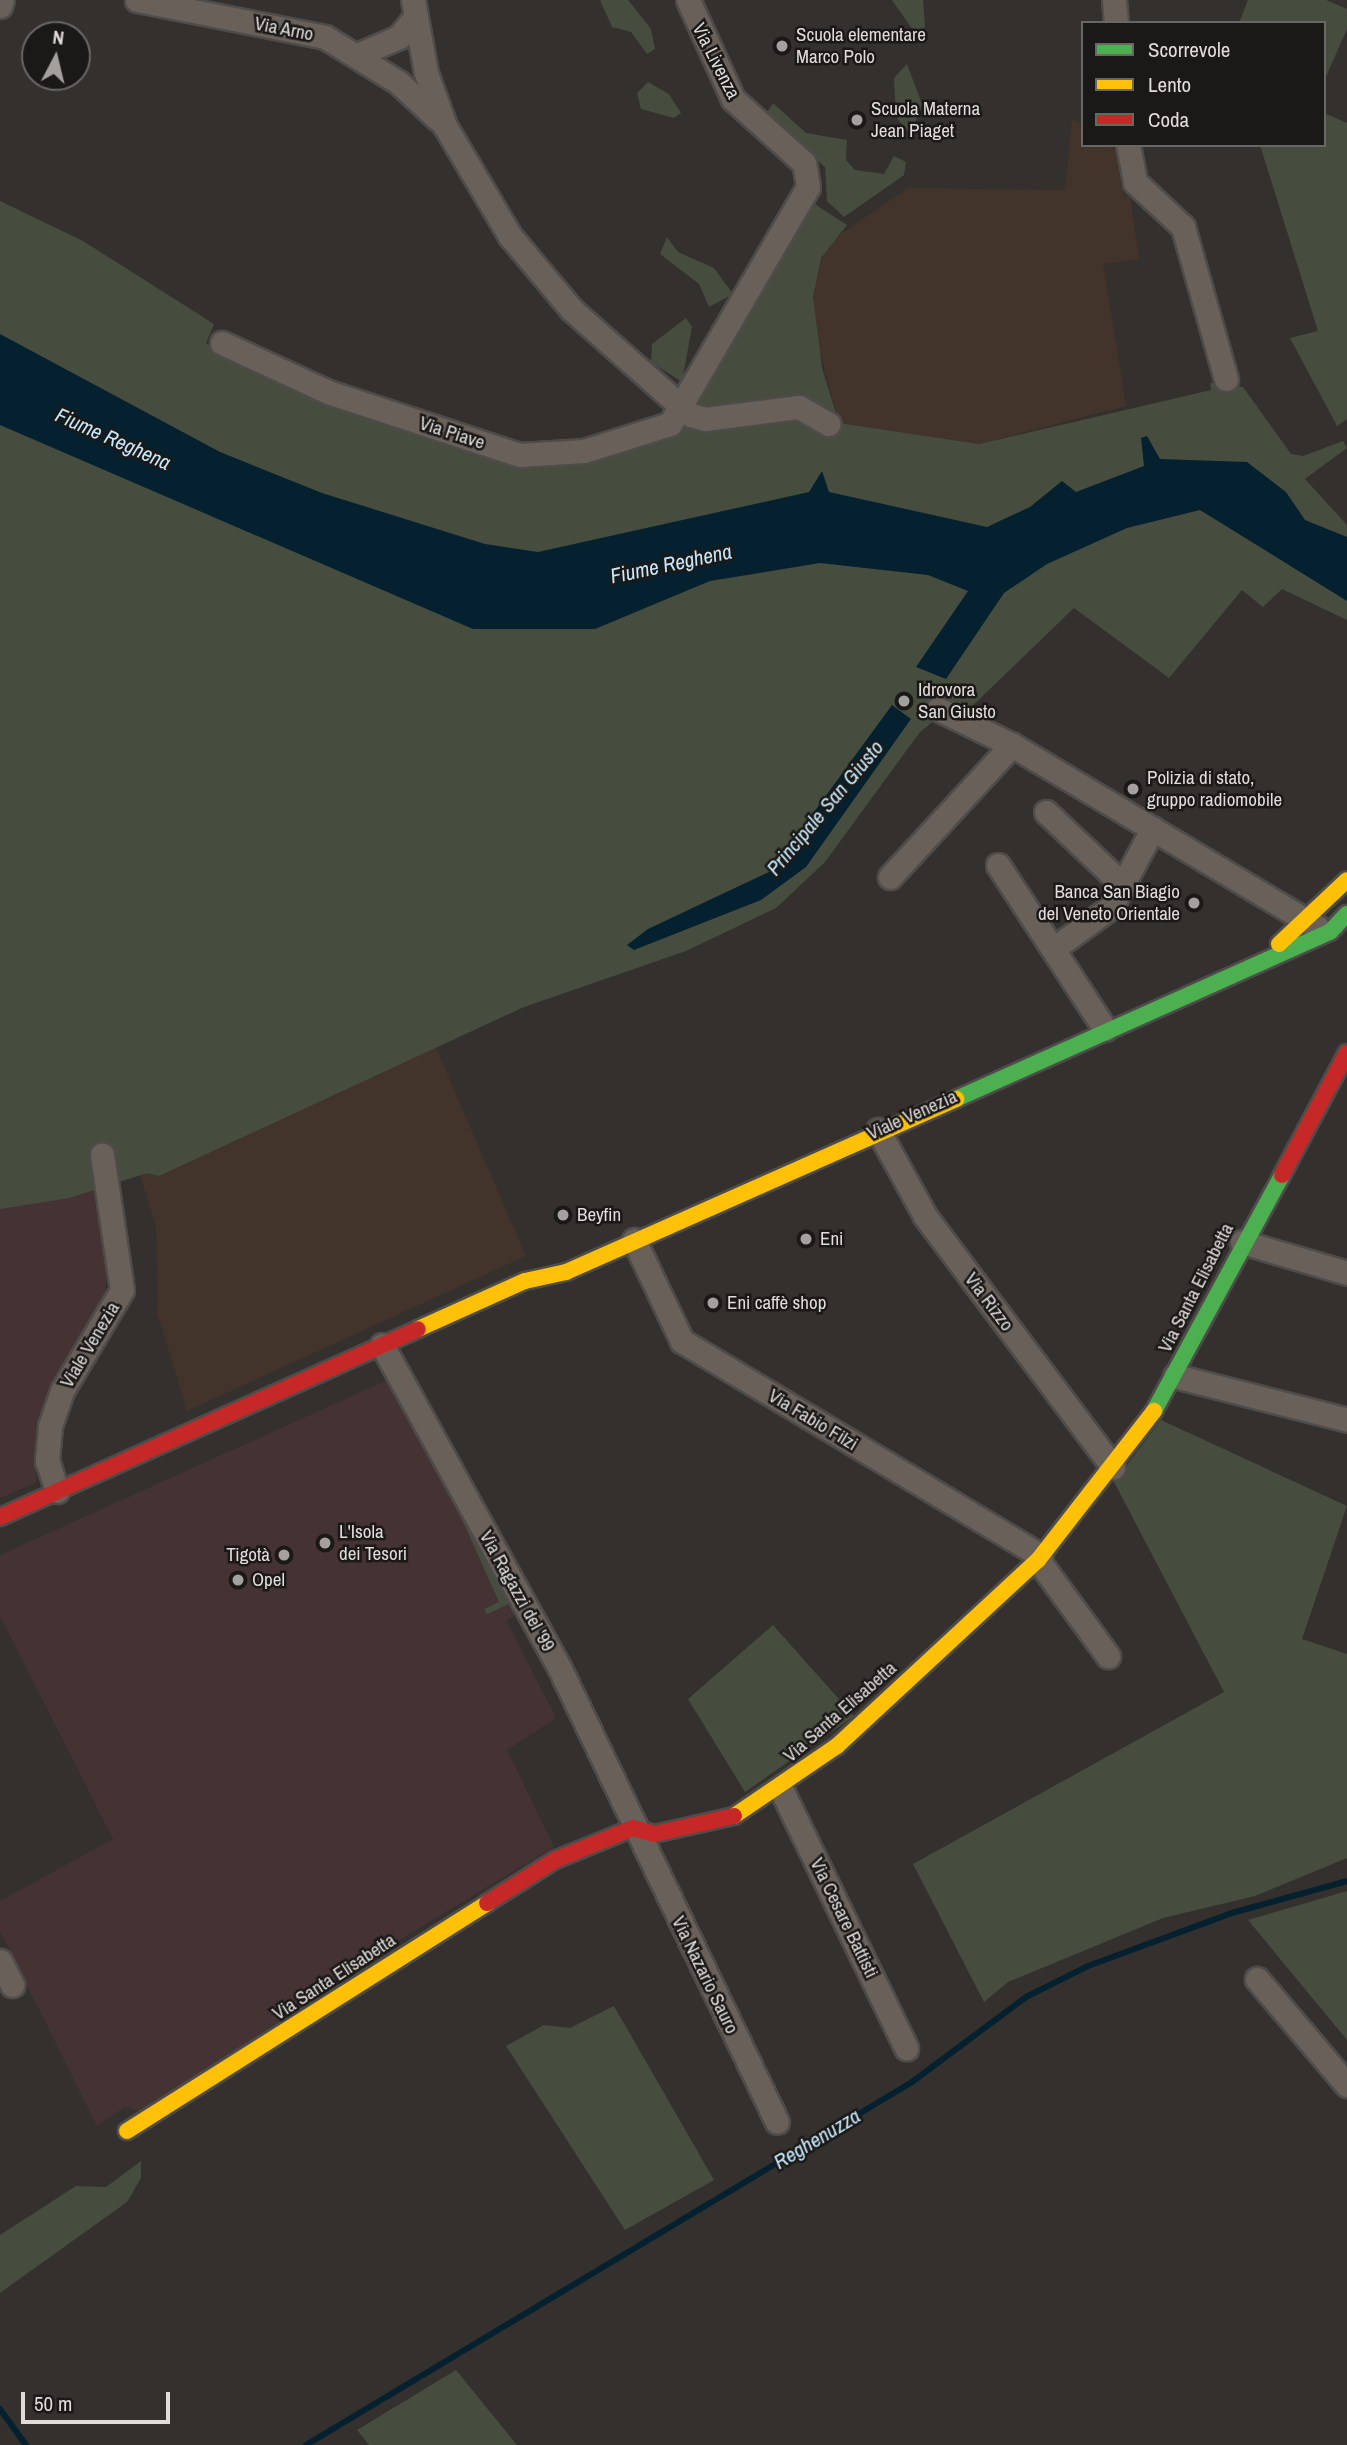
<!DOCTYPE html>
<meta charset="utf-8">
<style>
body{margin:0}
#map{position:relative;width:1347px;height:2445px;overflow:hidden;background:#33302e;font-family:"Archivo Narrow",sans-serif}
div>[style]{position:absolute}
.commercial>*{inset:0;background:#443332}
.industrial>*{inset:0;background:#43342b}
.green>*{inset:0;background:#464d3e}
.water>*{inset:0;background:#05212f}
.stream>*{height:6px;margin:-3px;padding:0 3px;transform-origin:3px;border-radius:3px;background:#05212f}
.roads{filter:drop-shadow(2px 0 #4e4c4a) drop-shadow(-2px 0 #4e4c4a) drop-shadow(0 2px #4e4c4a) drop-shadow(0 -2px #4e4c4a)}
.street>*{height:23px;margin:-11.5px;padding:0 11.5px;transform-origin:11.5px;border-radius:11.5px;background:#69605a}
.fast>*{height:16px;margin:-8px;padding:0 8px;transform-origin:8px;border-radius:8px;background:#4caf50}
.slow>*{height:16px;margin:-8px;padding:0 8px;transform-origin:8px;border-radius:8px;background:#ffc107}
.jam>*{height:16px;margin:-8px;padding:0 8px;transform-origin:8px;border-radius:8px;background:#c62828}
.dots>*{width:19px;height:19px;translate:-50% -50%;box-sizing:border-box;border:4px solid #1b1917;border-radius:50%}
span{translate:-50% -50%;white-space:nowrap;text-align:center;line-height:1.15;-webkit-text-stroke:5px #1b1917;paint-order:stroke}
.street-label{font-size:19px;color:#dfdcda}
.poi-label{font-size:19px;color:#dfdcda}
.left{translate:0 -50%;text-align:left}
.right{translate:-100% -50%;text-align:right}
.water-label{font-size:21px;color:#c5e8fc;font-style:italic}
.legend{position:absolute;left:1081px;top:21px;width:245px;height:126px;box-sizing:border-box;background:#1b1917;border:2px solid #696765;margin:0;padding:9px 12px;list-style:none;font-size:21px;color:#dfdcda}
.legend li{display:flex;align-items:center;gap:14px;height:35px}
.legend b{width:35px;border:2px solid #696765}
.north{position:absolute;left:21px;top:21px;width:70px;height:70px;box-sizing:border-box;background:#1b1917;border:2px solid #696765;border-radius:50%;rotate:7deg;font-size:19px;font-weight:700;line-height:28px;text-align:center;color:#dfdcda}
.north::after{content:'';display:block;margin:auto;width:24px;height:32px;background:#a3a09e;clip-path:polygon(50% 0,100% 100%,50% 72%,0 100%)}
.scale{position:absolute;left:21px;top:2392px;width:149px;height:32px;box-sizing:border-box;border:4px solid #dfdcda;border-top:0;padding-left:9px;font-size:21px;line-height:24px;white-space:nowrap;color:#dfdcda;-webkit-text-stroke:5px #1b1917;paint-order:stroke}
</style>
<div id="map">
<div class="commercial">
<div style="clip-path:polygon(92px 1173px,107px 1271px,105px 1300px,38px 1446px,36px 1483px,0 1498px,0 1188px)"></div>
<div style="clip-path:polygon(387px 1380px,519px 1613px,507px 1621px,556px 1718px,507px 1750px,554px 1847px,366px 1960px,148px 2113px,125px 2107px,97px 2126px,0 1931px,0 1901px,113px 1839px,0 1616px,0 1555px)"></div>
</div>
<div class="industrial">
<div style="clip-path:polygon(1072px 118px,1083px 126px,1083px 145px,1108px 145px,1119px 153px,1124px 197px,1130px 196px,1139px 259px,1103px 264px,1126px 406px,979px 444px,839px 423px,812px 321px,815px 272px,831px 241px,908px 188px,1065px 190px)"></div>
<div style="clip-path:polygon(436px 1048px,526px 1256px,187px 1411px,158px 1315px,156px 1228px,140px 1175px)"></div>
</div>
<div class="green">
<div style="clip-path:polygon(600px 0,628px 0,651px 29px,655px 49px,647px 54px,631px 32px,612px 27px)"></div>
<div style="clip-path:polygon(892px 0,923px 0,925px 27px,915px 33px)"></div>
<div style="clip-path:polygon(1248px 0,1326px 0,1347px 9px,1347px 29px,1324px 81px,1324px 23px,1239px 23px)"></div>
<div style="clip-path:polygon(907px 64px,922px 104px,911px 135px,896px 117px,894px 78px)"></div>
<div style="clip-path:polygon(648px 82px,669px 94px,681px 113px,674px 118px,641px 109px,637px 93px)"></div>
<div style="clip-path:polygon(773px 103px,806px 133px,847px 140px,846px 160px,855px 170px,884px 174px,894px 156px,906px 162px,904px 175px,844px 217px,827px 201px,825px 167px,766px 114px)"></div>
<div style="clip-path:polygon(1324px 113px,1347px 123px,1347px 419px,1337px 426px,1290px 338px,1318px 331px,1260px 145px,1324px 145px)"></div>
<div style="clip-path:polygon(0 201px,83px 241px,214px 324px,206px 343px,245px 366px,513px 462px,541px 466px,652px 443px,694px 424px,689px 406px,810px 201px,847px 225px,821px 258px,813px 297px,822px 368px,839px 423px,979px 444px,1211px 390px,1210px 383px,1243px 387px,1291px 454px,1303px 456px,1343px 441px,1347px 448px,1305px 479px,1347px 525px,1347px 620px,1282px 589px,1263px 607px,1242px 590px,1169px 678px,1074px 608px,966px 712px,951px 707px,920px 732px,825px 862px,776px 908px,686px 951px,524px 1007px,159px 1176px,147px 1173px,69px 1198px,0 1209px)"></div>
<div style="clip-path:polygon(667px 237px,678px 252px,714px 268px,733px 294px,709px 307px,699px 284px,660px 254px)"></div>
<div style="clip-path:polygon(686px 318px,692px 327px,682px 382px,651px 362px,652px 344px)"></div>
<div style="clip-path:polygon(1161px 1420px,1347px 1506px,1302px 1639px,1347px 1654px,1347px 1858px,1255px 1896px,1163px 1918px,1008px 1982px,984px 2002px,913px 1864px,1224px 1692px,1114px 1482px)"></div>
<div style="clip-path:polygon(443px 1477px,513px 1602px,487px 1614px,484px 1609px,499px 1602px)"></div>
<div style="clip-path:polygon(773px 1625px,854px 1716px,745px 1792px,688px 1699px)"></div>
<div style="clip-path:polygon(1347px 1891px,1347px 2040px,1248px 1920px)"></div>
<div style="clip-path:polygon(614px 2006px,714px 2180px,625px 2230px,506px 2046px,544px 2025px,570px 2028px)"></div>
<div style="clip-path:polygon(141px 2161px,141px 2178px,127px 2202px,0 2293px,0 2235px,76px 2186px,106px 2187px)"></div>
<div style="clip-path:polygon(456px 2370px,517px 2445px,369px 2445px,357px 2430px)"></div>
</div>
<div class="water">
<div style="clip-path:polygon(0 334px,220px 452px,322px 493px,485px 544px,538px 552px,809px 492px,822px 471px,829px 492px,987px 527px,1030px 507px,1062px 481px,1076px 492px,1144px 466px,1141px 438px,1147px 436px,1160px 459px,1247px 462px,1286px 492px,1305px 520px,1347px 537px,1347px 601px,1200px 510px,1127px 528px,1047px 564px,1004px 593px,946px 679px,916px 667px,968px 591px,928px 575px,820px 563px,710px 581px,595px 629px,473px 629px,0 425px)"></div>
<div style="clip-path:polygon(892px 705px,911px 719px,806px 867px,761px 900px,634px 950px,627px 945px,648px 929px,771px 871px)"></div>
</div>
<div class="stream">
<div style="left:0;top:2409px;width:44px;rotate:54.2deg"></div>
<div style="left:306px;top:2445px;width:706px;rotate:-30.92deg"></div>
<div style="left:912px;top:2082px;width:142px;rotate:-36.7deg"></div>
<div style="left:1026px;top:1997px;width:69px;rotate:-26.6deg"></div>
<div style="left:1088px;top:1966px;width:153px;rotate:-20.2deg"></div>
<div style="left:1232px;top:1913px;width:119px;rotate:-15.5deg"></div>
</div>
<div class="roads">
<div class="street">
<div style="left:137px;top:0;width:192px;rotate:11.1deg"></div>
<div style="left:325px;top:37px;width:86px;rotate:31.7deg"></div>
<div style="left:398px;top:82px;width:54px;rotate:42.8deg"></div>
<div style="left:413px;top:0;width:74px;rotate:79.9deg"></div>
<div style="left:426px;top:73px;width:56px;rotate:70.3deg"></div>
<div style="left:445px;top:126px;width:128px;rotate:59.4deg"></div>
<div style="left:510px;top:236px;width:95px;rotate:50.1deg"></div>
<div style="left:571px;top:309px;width:160px;rotate:41.5deg"></div>
<div style="left:691px;top:415px;width:15px;rotate:16deg"></div>
<div style="left:705px;top:419px;width:95px;rotate:-7.3deg"></div>
<div style="left:799px;top:407px;width:34px;rotate:30deg"></div>
<div style="left:1114px;top:0;width:23px;rotate:85deg"></div>
<div style="left:0;top:6px;width:6px;rotate:-72deg"></div>
<div style="left:357px;top:55px;width:46px;rotate:-23.2deg"></div>
<div style="left:399px;top:37px;width:27px;rotate:-51deg"></div>
<div style="left:1128px;top:145px;width:38px;rotate:79deg"></div>
<div style="left:1135px;top:182px;width:66px;rotate:43.2deg"></div>
<div style="left:1183px;top:227px;width:158px;rotate:74.2deg"></div>
<div style="left:222px;top:343px;width:117px;rotate:24.8deg"></div>
<div style="left:328px;top:392px;width:202px;rotate:18.2deg"></div>
<div style="left:520px;top:455px;width:64px;rotate:-3.6deg"></div>
<div style="left:584px;top:451px;width:90px;rotate:-17.4deg"></div>
<div style="left:670px;top:424px;width:274px;rotate:-59.8deg"></div>
<div style="left:808px;top:187px;width:24px;rotate:-99deg"></div>
<div style="left:804px;top:163px;width:96px;rotate:-138deg"></div>
<div style="left:733px;top:99px;width:109px;rotate:-114.4deg"></div>
<div style="left:938px;top:709px;width:82px;rotate:25.9deg"></div>
<div style="left:1012px;top:745px;width:355px;rotate:30.8deg"></div>
<div style="left:1046px;top:812px;width:106px;rotate:43.5deg"></div>
<div style="left:998px;top:865px;width:196px;rotate:56.9deg"></div>
<div style="left:890px;top:877px;width:180px;rotate:-47.3deg"></div>
<div style="left:1053px;top:949px;width:72px;rotate:-35.9deg"></div>
<div style="left:1111px;top:907px;width:89px;rotate:-62deg"></div>
<div style="left:878px;top:1130px;width:98px;rotate:61.3deg"></div>
<div style="left:925px;top:1216px;width:314px;rotate:53.2deg"></div>
<div style="left:634px;top:1240px;width:112px;rotate:64.6deg"></div>
<div style="left:682px;top:1341px;width:418px;rotate:30.9deg"></div>
<div style="left:1242px;top:1242px;width:109px;rotate:16.4deg"></div>
<div style="left:382px;top:1345px;width:370px;rotate:61.2deg"></div>
<div style="left:560px;top:1669px;width:502px;rotate:64.4deg"></div>
<div style="left:1175px;top:1376px;width:178px;rotate:14.3deg"></div>
<div style="left:57px;top:1491px;width:32px;rotate:-108deg"></div>
<div style="left:47px;top:1461px;width:35px;rotate:-85deg"></div>
<div style="left:50px;top:1426px;width:37px;rotate:-71deg"></div>
<div style="left:62px;top:1391px;width:117px;rotate:-59.3deg"></div>
<div style="left:122px;top:1290px;width:137px;rotate:-98.4deg"></div>
<div style="left:1038px;top:1560px;width:119px;rotate:53.9deg"></div>
<div style="left:781px;top:1789px;width:288px;rotate:64.2deg"></div>
<div style="left:0;top:1961px;width:27px;rotate:63deg"></div>
<div style="left:1257px;top:1979px;width:139px;rotate:49.7deg"></div>
</div>
<div class="fast">
<div style="left:956px;top:1099px;width:410px;rotate:-24.1deg"></div>
<div style="left:1330px;top:932px;width:25px;rotate:-47deg"></div>
<div style="left:1154px;top:1411px;width:268px;rotate:-61.5deg"></div>
</div>
<div class="slow">
<div style="left:1279px;top:944px;width:93px;rotate:-43.3deg"></div>
<div style="left:418px;top:1329px;width:117px;rotate:-24.2deg"></div>
<div style="left:525px;top:1281px;width:42px;rotate:-12.4deg"></div>
<div style="left:566px;top:1272px;width:427px;rotate:-23.9deg"></div>
<div style="left:734px;top:1816px;width:125px;rotate:-34.2deg"></div>
<div style="left:837px;top:1746px;width:274px;rotate:-42.8deg"></div>
<div style="left:1038px;top:1560px;width:189px;rotate:-52.1deg"></div>
<div style="left:127px;top:2131px;width:426px;rotate:-32.3deg"></div>
</div>
<div class="jam">
<div style="left:1282px;top:1175px;width:138px;rotate:-62deg"></div>
<div style="left:0;top:1517px;width:458px;rotate:-24.2deg"></div>
<div style="left:487px;top:1903px;width:80px;rotate:-32.3deg"></div>
<div style="left:555px;top:1860px;width:84px;rotate:-22.3deg"></div>
<div style="left:633px;top:1828px;width:22px;rotate:16deg"></div>
<div style="left:654px;top:1834px;width:82px;rotate:-12.7deg"></div>
</div>
</div>
<div class="dots">
<div style="left:782px;top:46px;background:#a3a09e"></div>
<div style="left:857px;top:120px;background:#a3a09e"></div>
<div style="left:904px;top:701px;background:#a3a09e"></div>
<div style="left:1133px;top:789px;background:#a3a09e"></div>
<div style="left:1194px;top:903px;background:#a3a09e"></div>
<div style="left:563px;top:1215px;background:#a3a09e"></div>
<div style="left:806px;top:1239px;background:#a3a09e"></div>
<div style="left:713px;top:1303px;background:#a3a09e"></div>
<div style="left:325px;top:1543px;background:#a3a09e"></div>
<div style="left:284px;top:1555px;background:#a3a09e"></div>
<div style="left:238px;top:1580px;background:#a3a09e"></div>
</div>
<div class="street-label">
<span style="left:284px;top:29px;rotate:11deg">Via Arno</span>
<span style="left:716px;top:61px;rotate:63deg">Via Livenza</span>
<span style="left:452px;top:433px;rotate:18deg">Via Piave</span>
<span style="left:912px;top:1115px;rotate:-24deg">Viale Venezia</span>
<span style="left:1196px;top:1288px;rotate:-63deg">Via Santa Elisabetta</span>
<span style="left:989px;top:1302px;rotate:53deg">Via Rizzo</span>
<span style="left:90px;top:1345px;rotate:-59deg">Viale Venezia</span>
<span style="left:813px;top:1420px;rotate:31deg">Via Fabio Filzi</span>
<span style="left:517px;top:1591px;rotate:61deg">Via Ragazzi del '99</span>
<span style="left:840px;top:1712px;rotate:-41deg">Via Santa Elisabetta</span>
<span style="left:844px;top:1918px;rotate:64deg">Via Cesare Battisti</span>
<span style="left:705px;top:1975px;rotate:64deg">Via Nazario Sauro</span>
<span style="left:334px;top:1977px;rotate:-33deg">Via Santa Elisabetta</span>
</div>
<div class="poi-label">
<span class="left" style="left:796px;top:46px">Scuola elementare<br>Marco Polo</span>
<span class="left" style="left:871px;top:120px">Scuola Materna<br>Jean Piaget</span>
<span class="left" style="left:918px;top:701px">Idrovora<br>San Giusto</span>
<span class="left" style="left:1147px;top:789px">Polizia di stato,<br>gruppo radiomobile</span>
<span class="right" style="left:1180px;top:903px">Banca San Biagio<br>del Veneto Orientale</span>
<span class="left" style="left:577px;top:1215px">Beyfin</span>
<span class="left" style="left:820px;top:1239px">Eni</span>
<span class="left" style="left:727px;top:1303px">Eni caffè shop</span>
<span class="left" style="left:339px;top:1543px">L'Isola<br>dei Tesori</span>
<span class="right" style="left:270px;top:1555px">Tigotà</span>
<span class="left" style="left:252px;top:1580px">Opel</span>
</div>
<div class="water-label">
<span style="left:113px;top:439px;rotate:24deg">Fiume Reghena</span>
<span style="left:671px;top:564px;rotate:-12deg">Fiume Reghena</span>
<span style="left:825px;top:808px;rotate:-50deg">Principale San Giusto</span>
<span style="left:817px;top:2139px;rotate:-31deg">Reghenuzza</span>
</div>
<ul class="legend">
<li><b style="height:9px;background:#4caf50"></b>Scorrevole</li>
<li><b style="height:9px;background:#ffc107"></b>Lento</li>
<li><b style="height:9px;background:#c62828"></b>Coda</li>
</ul>
<div class="north">N</div>
<div class="scale">50 m</div>
</div>
